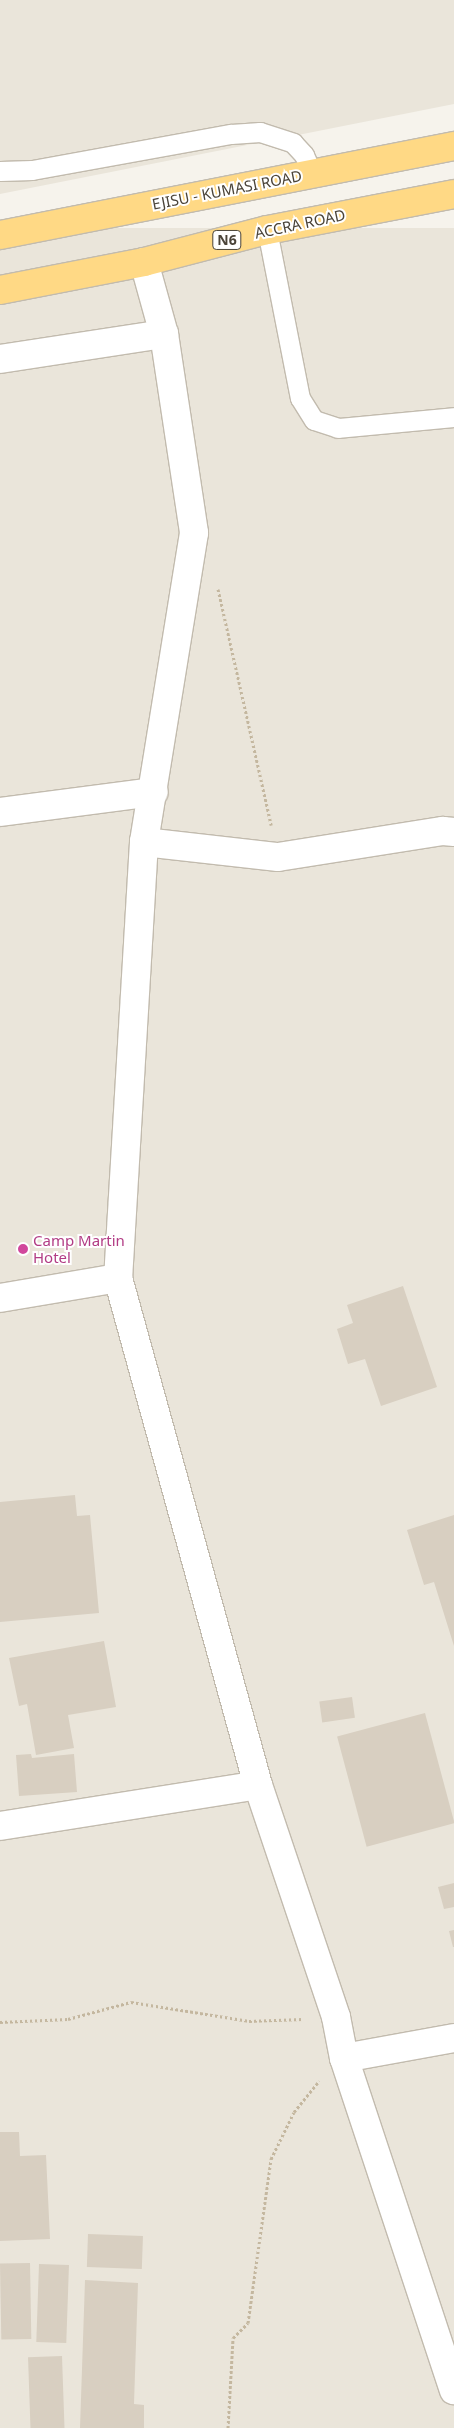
<!DOCTYPE html>
<style>
body{margin:0}
#map{position:relative;width:454px;height:2428px;overflow:hidden;background:#f6f3ec;font-family:"Noto Sans",sans-serif}
div>[style]{position:absolute}
.residential>*{inset:0;background:#eae5da;transform-origin:0 0}
.building>*{inset:0;background:#d8cfc1;transform-origin:0 0}
.path>*{height:3px;margin-top:-1.5px;transform-origin:0;background:repeating-linear-gradient(90deg,#c4b79f 0 2.5px,transparent 0 5px)}
.roads{filter:drop-shadow(1px 0 #c2bbae) drop-shadow(-1px 0 #c2bbae) drop-shadow(0 1px #c2bbae) drop-shadow(0 -1px #c2bbae)}
.service>*{height:19px;margin:-9.5px;padding:0 9.5px;transform-origin:9.5px;border-radius:9.5px;background:#fff}
.minor>*{height:28px;margin:-14px;padding:0 14px;transform-origin:14px;border-radius:14px;background:#fff}
.trunk>*{height:28px;margin:-14px;padding:0 14px;transform-origin:14px;border-radius:14px;background:#ffd985}
.dots>*{width:14px;height:14px;translate:-50% -50%;box-sizing:border-box;border:2px solid #fff;border-radius:50%}
span{translate:-50% -50%;white-space:nowrap;text-align:center;line-height:1.15;-webkit-text-stroke:4px #fff;paint-order:stroke}
.shield-label span{padding:1px 4px;background:#fff;border:1px solid;border-radius:4px;-webkit-text-stroke-width:0}
.shield-label{font-size:14px;color:#4b4439;font-weight:700}
.street-label{font-size:15px;color:#4b4439}
.hotel-label{font-size:15px;color:#b23c85}
.left{translate:0 -50%;text-align:left}
</style>
<div id="map">
<div class="residential">
<div style="clip-path:polygon(0 0,454px 0,454px 104px,0 194px)"></div>
<div style="left:454px;top:228px;width:2200px;height:463px;rotate:90deg"></div>
</div>
<div class="building">
<div style="clip-path:polygon(403px 1286px,437px 1387px,381px 1406px,365px 1359px,348px 1364px,337px 1329px,353px 1323px,347px 1305px)"></div>
<div style="clip-path:polygon(75px 1495px,77px 1516px,90px 1515px,99px 1613px,0 1622px,0 1502px)"></div>
<div style="clip-path:polygon(454px 1515px,454px 1646px,434px 1582px,424px 1585px,407px 1530px)"></div>
<div style="clip-path:polygon(104px 1641px,116px 1707px,68px 1715px,74px 1748px,36px 1755px,27px 1704px,19px 1706px,9px 1658px)"></div>
<div style="left:352px;top:1697px;width:21px;height:33px;rotate:82deg"></div>
<div style="left:425px;top:1713px;width:114px;height:91px;rotate:75deg"></div>
<div style="clip-path:polygon(31px 1754px,32px 1758px,74px 1754px,77px 1792px,19px 1796px,16px 1755px)"></div>
<div style="clip-path:polygon(454px 1883px,454px 1907px,444px 1909px,438px 1887px)"></div>
<div style="clip-path:polygon(454px 1930px,454px 1947px,453px 1947px,449px 1931px)"></div>
<div style="clip-path:polygon(0 2132px,19px 2132px,20px 2156px,46px 2155px,50px 2239px,0 2241px)"></div>
<div style="left:88px;top:2234px;width:55px;height:33px;rotate:2deg"></div>
<div style="left:30px;top:2263px;width:76px;height:30px;rotate:89deg"></div>
<div style="left:39px;top:2264px;width:30px;height:78px;rotate:2deg"></div>
<div style="clip-path:polygon(85px 2280px,138px 2283px,134px 2404px,144px 2405px,144px 2428px,80px 2428px)"></div>
<div style="left:62px;top:2356px;width:72px;height:34px;rotate:88deg"></div>
</div>
<div class="path">
<div style="left:218px;top:589px;width:242px;rotate:77.3deg"></div>
<div style="left:0;top:2022px;width:68px;rotate:-2.5deg"></div>
<div style="left:68px;top:2019px;width:65px;rotate:-15.1deg"></div>
<div style="left:131px;top:2002px;width:120px;rotate:9.1deg"></div>
<div style="left:249px;top:2021px;width:54px;rotate:-2.1deg"></div>
<div style="left:228px;top:2428px;width:90px;rotate:-86.8deg"></div>
<div style="left:233px;top:2338px;width:21px;rotate:-45deg"></div>
<div style="left:248px;top:2323px;width:166px;rotate:-82deg"></div>
<div style="left:271px;top:2159px;width:52px;rotate:-63.9deg"></div>
<div style="left:294px;top:2112px;width:40px;rotate:-51deg"></div>
</div>
<div class="roads">
<div class="service">
<div style="left:0;top:171px;width:32px;rotate:-2deg"></div>
<div style="left:32px;top:170px;width:202px;rotate:-10.3deg"></div>
<div style="left:231px;top:134px;width:29px;rotate:-4deg"></div>
<div style="left:260px;top:132px;width:35px;rotate:18deg"></div>
<div style="left:293px;top:143px;width:16px;rotate:47deg"></div>
<div style="left:304px;top:155px;width:20px;rotate:66deg"></div>
<div style="left:267px;top:230px;width:171px;rotate:78.9deg"></div>
<div style="left:300px;top:398px;width:26px;rotate:58deg"></div>
<div style="left:314px;top:420px;width:25px;rotate:18deg"></div>
<div style="left:338px;top:428px;width:117px;rotate:-5.4deg"></div>
</div>
<div class="minor">
<div style="left:144px;top:262px;width:75px;rotate:74.5deg"></div>
<div style="left:164px;top:334px;width:201px;rotate:81.4deg"></div>
<div style="left:194px;top:533px;width:313px;rotate:99.2deg"></div>
<div style="left:144px;top:842px;width:437px;rotate:93.4deg"></div>
<div style="left:118px;top:1278px;width:526px;rotate:74.56deg"></div>
<div style="left:258px;top:1785px;width:245px;rotate:71.4deg"></div>
<div style="left:336px;top:2017px;width:42px;rotate:79deg"></div>
<div style="left:344px;top:2058px;width:350px;rotate:71.7deg"></div>
<div style="left:0;top:359px;width:166px;rotate:-8.7deg"></div>
<div style="left:0;top:812px;width:155px;rotate:-7.4deg"></div>
<div style="left:144px;top:842px;width:135px;rotate:6.4deg"></div>
<div style="left:278px;top:857px;width:167px;rotate:-9deg"></div>
<div style="left:443px;top:831px;width:11px;rotate:5deg"></div>
<div style="left:0;top:1298px;width:120px;rotate:-9.6deg"></div>
<div style="left:0;top:1826px;width:261px;rotate:-9deg"></div>
<div style="left:344px;top:2058px;width:112px;rotate:-10.3deg"></div>
</div>
<div class="trunk">
<div style="left:0;top:235px;width:463px;rotate:-11.1deg"></div>
<div style="left:0;top:290px;width:147px;rotate:-11deg"></div>
<div style="left:144px;top:262px;width:127px;rotate:-14.6deg"></div>
<div style="left:267px;top:230px;width:190px;rotate:-10.9deg"></div>
</div>
</div>
<div class="dots">
<div style="left:23px;top:1249px;background:#d1479c"></div>
</div>
<div class="shield-label">
<span style="left:227px;top:240px">N6</span>
</div>
<div class="street-label">
<span style="left:227px;top:190px;rotate:-11deg">EJISU - KUMASI ROAD</span>
<span style="left:300px;top:224px;rotate:-12deg">ACCRA ROAD</span>
</div>
<div class="hotel-label">
<span class="left" style="left:33px;top:1249px">Camp Martin<br>Hotel</span>
</div>
</div>
